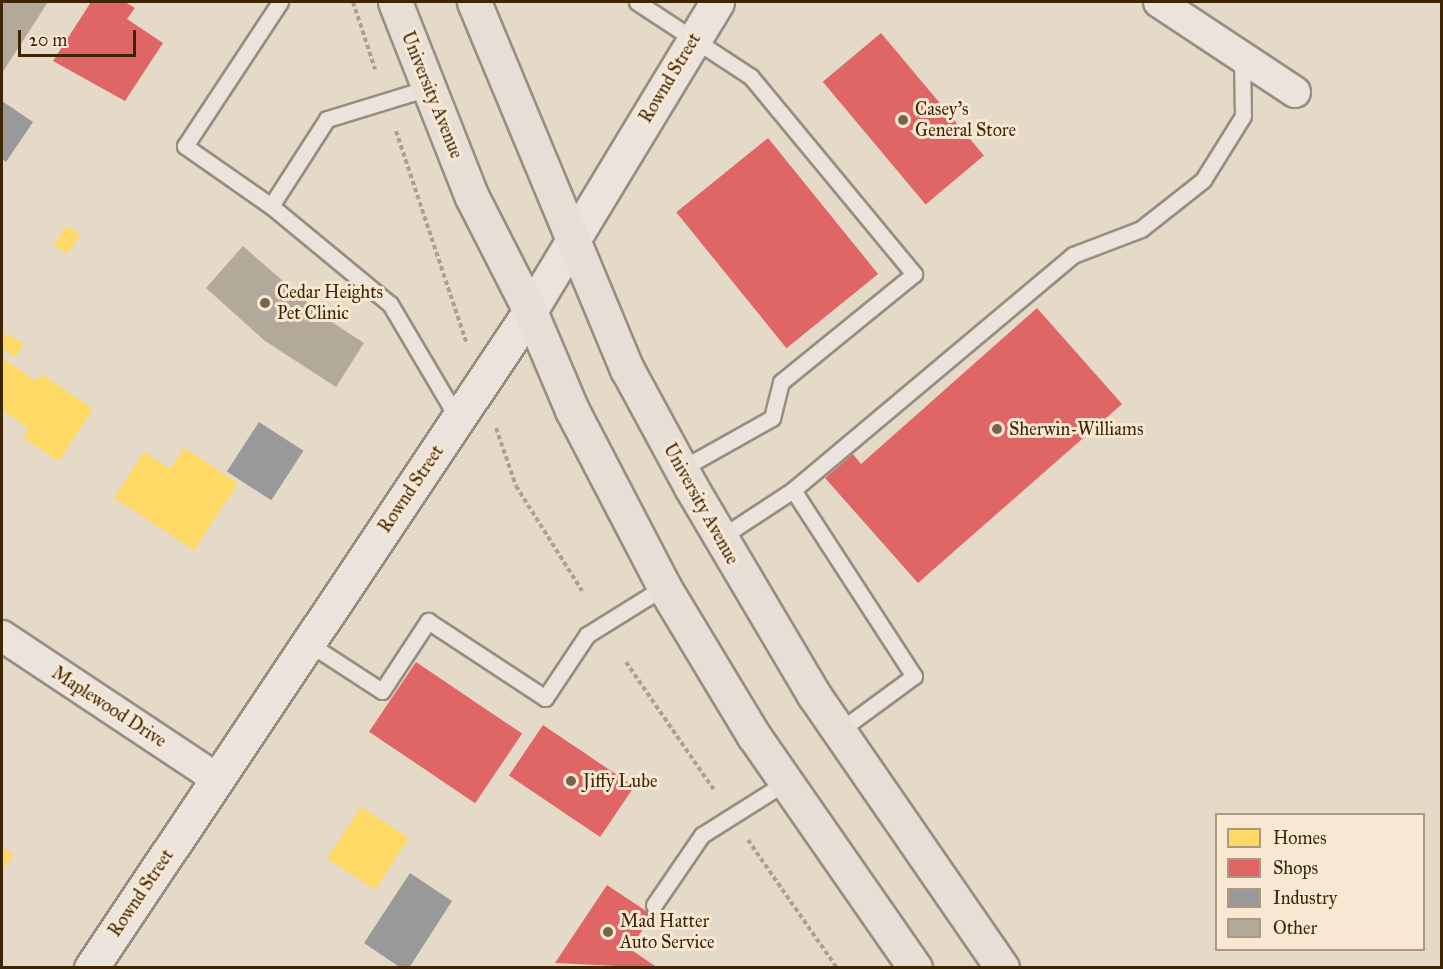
<!DOCTYPE html>
<style>
body{margin:0}
#map{position:relative;width:1443px;height:969px;overflow:hidden;background:#e5d9c8;font-family:"IM FELL Great Primer",serif}
div>[style]{position:absolute}
.homes>*{inset:0;background:#ffd966;transform-origin:0 0}
.shops>*{inset:0;background:#e06666;transform-origin:0 0}
.industry>*{inset:0;background:#999;transform-origin:0 0}
.building>*{inset:0;background:#b2a99b}
.path>*{height:4px;margin-top:-2px;transform-origin:0;background:repeating-linear-gradient(90deg,#a9a198 0 4.5px,transparent 0 7.5px)}
.roads{filter:drop-shadow(2px 0 #978e80) drop-shadow(-2px 0 #978e80) drop-shadow(0 2px #978e80) drop-shadow(0 -2px #978e80)}
.service>*{height:15px;margin:-7.5px;padding:0 7.5px;transform-origin:7.5px;border-radius:7.5px;background:#eae4dc}
.minor>*{height:30px;margin:-15px;padding:0 15px;transform-origin:15px;border-radius:15px;background:#eae4dc}
.tertiary>*{height:33px;margin:-16.5px;padding:0 16.5px;transform-origin:16.5px;border-radius:16.5px;background:#eae4dc}
.primary>*{height:33px;margin:-16.5px;padding:0 16.5px;transform-origin:16.5px;border-radius:16.5px;background:#e7dfd5}
.dots>*{width:16px;height:16px;translate:-50% -50%;box-sizing:border-box;border:3px solid #f7e7d3;border-radius:50%}
span{translate:-50% -50%;white-space:nowrap;text-align:center;line-height:1.15;-webkit-text-stroke:6px #f7e7d3;paint-order:stroke}
.street-label{font-size:18px;color:#3e2504}
.poi-label{font-size:18px;color:#3e2504}
.left{translate:0 -50%;text-align:left}
.frame{position:absolute;inset:0;border:3px solid #3e2504;pointer-events:none}
.legend{position:absolute;left:1215px;top:813px;width:210px;height:138px;box-sizing:border-box;background:#f7e7d3;border:2px solid #ad9980;margin:0;padding:8px 10px;list-style:none;font-size:18px;color:#3e2504}
.legend li{display:flex;align-items:center;gap:12px;height:30px}
.legend b{width:30px;border:2px solid #ad9980}
.scale{position:absolute;left:18px;top:30px;width:118px;height:27px;box-sizing:border-box;border:3px solid #3e2504;border-top:0;padding-left:8px;font-size:18px;line-height:21px;white-space:nowrap;color:#3e2504;-webkit-text-stroke:4px #f7e7d3;paint-order:stroke}
</style>
<div id="map">
<div class="homes">
<div style="left:67px;top:226px;width:16px;height:23px;rotate:35deg"></div>
<div style="clip-path:polygon(5px 333px,24px 344px,15px 357px,2px 348px)"></div>
<div style="clip-path:polygon(2px 358px,36px 381px,41px 374px,93px 409px,59px 461px,23px 438px,29px 429px,2px 410px)"></div>
<div style="clip-path:polygon(184px 448px,238px 483px,194px 550px,114px 498px,144px 452px,170px 469px)"></div>
<div style="left:361px;top:807px;width:57px;height:62px;rotate:33deg"></div>
<div style="clip-path:polygon(2px 846px,13px 854px,2px 872px)"></div>
</div>
<div class="shops">
<div style="clip-path:polygon(91px 2px,125px 2px,135px 8px,127px 19px,163px 43px,125px 101px,53px 61px)"></div>
<div style="left:881px;top:33px;width:160px;height:76px;rotate:50deg"></div>
<div style="left:768px;top:138px;width:175px;height:118px;rotate:51deg"></div>
<div style="clip-path:polygon(1037px 308px,1122px 404px,918px 583px,825px 478px,853px 454px,861px 464px)"></div>
<div style="left:416px;top:662px;width:128px;height:84px;rotate:34deg"></div>
<div style="left:543px;top:725px;width:110px;height:61px;rotate:34deg"></div>
<div style="clip-path:polygon(607px 885px,652px 915px,630px 949px,658px 968px,555px 963px)"></div>
</div>
<div class="industry">
<div style="clip-path:polygon(2px 101px,33px 122px,6px 162px,2px 159px)"></div>
<div style="left:259px;top:422px;width:53px;height:59px;rotate:33deg"></div>
<div style="clip-path:polygon(410px 873px,452px 901px,409px 968px,401px 968px,364px 943px)"></div>
</div>
<div class="building">
<div style="clip-path:polygon(2px 2px,48px 2px,2px 73px)"></div>
<div style="clip-path:polygon(243px 246px,324px 317px,364px 343px,336px 387px,265px 341px,206px 288px)"></div>
</div>
<div class="path">
<div style="left:353px;top:2px;width:71px;rotate:71.8deg"></div>
<div style="left:396px;top:131px;width:222px;rotate:71.6deg"></div>
<div style="left:496px;top:428px;width:61px;rotate:71deg"></div>
<div style="left:516px;top:486px;width:124px;rotate:57.8deg"></div>
<div style="left:626px;top:662px;width:155px;rotate:55.5deg"></div>
<div style="left:748px;top:840px;width:156px;rotate:55.2deg"></div>
</div>
<div class="roads">
<div class="service">
<div style="left:637px;top:2px;width:136px;rotate:33.3deg"></div>
<div style="left:751px;top:77px;width:256px;rotate:50.4deg"></div>
<div style="left:914px;top:274px;width:171px;rotate:140.9deg"></div>
<div style="left:781px;top:382px;width:37px;rotate:104deg"></div>
<div style="left:772px;top:418px;width:104px;rotate:150.7deg"></div>
<div style="left:428px;top:88px;width:106px;rotate:162.9deg"></div>
<div style="left:327px;top:119px;width:103px;rotate:122.8deg"></div>
<div style="left:271px;top:206px;width:154px;rotate:39.5deg"></div>
<div style="left:390px;top:304px;width:134px;rotate:59.4deg"></div>
<div style="left:271px;top:206px;width:105px;rotate:-145.1deg"></div>
<div style="left:185px;top:146px;width:173px;rotate:-56.6deg"></div>
<div style="left:793px;top:490px;width:366px;rotate:-40deg"></div>
<div style="left:1073px;top:255px;width:73px;rotate:-20.9deg"></div>
<div style="left:1141px;top:229px;width:79px;rotate:-38.3deg"></div>
<div style="left:1203px;top:180px;width:75px;rotate:-58deg"></div>
<div style="left:1243px;top:116px;width:59px;rotate:-91deg"></div>
<div style="left:720px;top:538px;width:87px;rotate:-33.3deg"></div>
<div style="left:793px;top:490px;width:222px;rotate:57deg"></div>
<div style="left:914px;top:676px;width:93px;rotate:143.7deg"></div>
<div style="left:308px;top:643px;width:88px;rotate:33deg"></div>
<div style="left:382px;top:691px;width:84px;rotate:-56.7deg"></div>
<div style="left:428px;top:621px;width:140px;rotate:33.3deg"></div>
<div style="left:545px;top:698px;width:76px;rotate:-56.3deg"></div>
<div style="left:587px;top:635px;width:91px;rotate:-31.9deg"></div>
<div style="left:654px;top:905px;width:85px;rotate:-55.6deg"></div>
<div style="left:702px;top:835px;width:99px;rotate:-32.2deg"></div>
</div>
<div class="minor">
<div style="left:1159px;top:2px;width:163px;rotate:33.5deg"></div>
<div style="left:2px;top:636px;width:258px;rotate:33.6deg"></div>
</div>
<div class="tertiary">
<div style="left:91px;top:968px;width:790px;rotate:-56.25deg"></div>
<div style="left:530px;top:311px;width:361px;rotate:-58.8deg"></div>
</div>
<div class="primary">
<div style="left:395px;top:2px;width:210px;rotate:68.5deg"></div>
<div style="left:472px;top:197px;width:128px;rotate:63deg"></div>
<div style="left:530px;top:311px;width:108px;rotate:67deg"></div>
<div style="left:572px;top:410px;width:199px;rotate:62.5deg"></div>
<div style="left:664px;top:587px;width:174px;rotate:58.9deg"></div>
<div style="left:754px;top:736px;width:282px;rotate:55.2deg"></div>
<div style="left:474px;top:2px;width:398px;rotate:67.4deg"></div>
<div style="left:627px;top:369px;width:134px;rotate:61.5deg"></div>
<div style="left:691px;top:487px;width:242px;rotate:59.4deg"></div>
<div style="left:814px;top:695px;width:331px;rotate:55.4deg"></div>
</div>
</div>
<div class="dots">
<div style="left:903px;top:120px;background:#786449"></div>
<div style="left:265px;top:303px;background:#786449"></div>
<div style="left:997px;top:429px;background:#786449"></div>
<div style="left:571px;top:781px;background:#786449"></div>
<div style="left:608px;top:932px;background:#786449"></div>
</div>
<div class="street-label">
<span style="left:670px;top:78px;rotate:-59deg">Rownd Street</span>
<span style="left:432px;top:95px;rotate:68deg">University Avenue</span>
<span style="left:411px;top:489px;rotate:-56deg">Rownd Street</span>
<span style="left:701px;top:504px;rotate:61deg">University Avenue</span>
<span style="left:109px;top:707px;rotate:33deg">Maplewood Drive</span>
<span style="left:141px;top:893px;rotate:-56deg">Rownd Street</span>
</div>
<div class="poi-label">
<span class="left" style="left:915px;top:120px">Casey's<br>General Store</span>
<span class="left" style="left:277px;top:303px">Cedar Heights<br>Pet Clinic</span>
<span class="left" style="left:1009px;top:429px">Sherwin-Williams</span>
<span class="left" style="left:583px;top:781px">Jiffy Lube</span>
<span class="left" style="left:620px;top:932px">Mad Hatter<br>Auto Service</span>
</div>
<div class="frame"></div>
<ul class="legend">
<li><b style="height:16px;background:#ffd966"></b>Homes</li>
<li><b style="height:16px;background:#e06666"></b>Shops</li>
<li><b style="height:16px;background:#999"></b>Industry</li>
<li><b style="height:16px;background:#b2a99b"></b>Other</li>
</ul>
<div class="scale">20 m</div>
</div>
